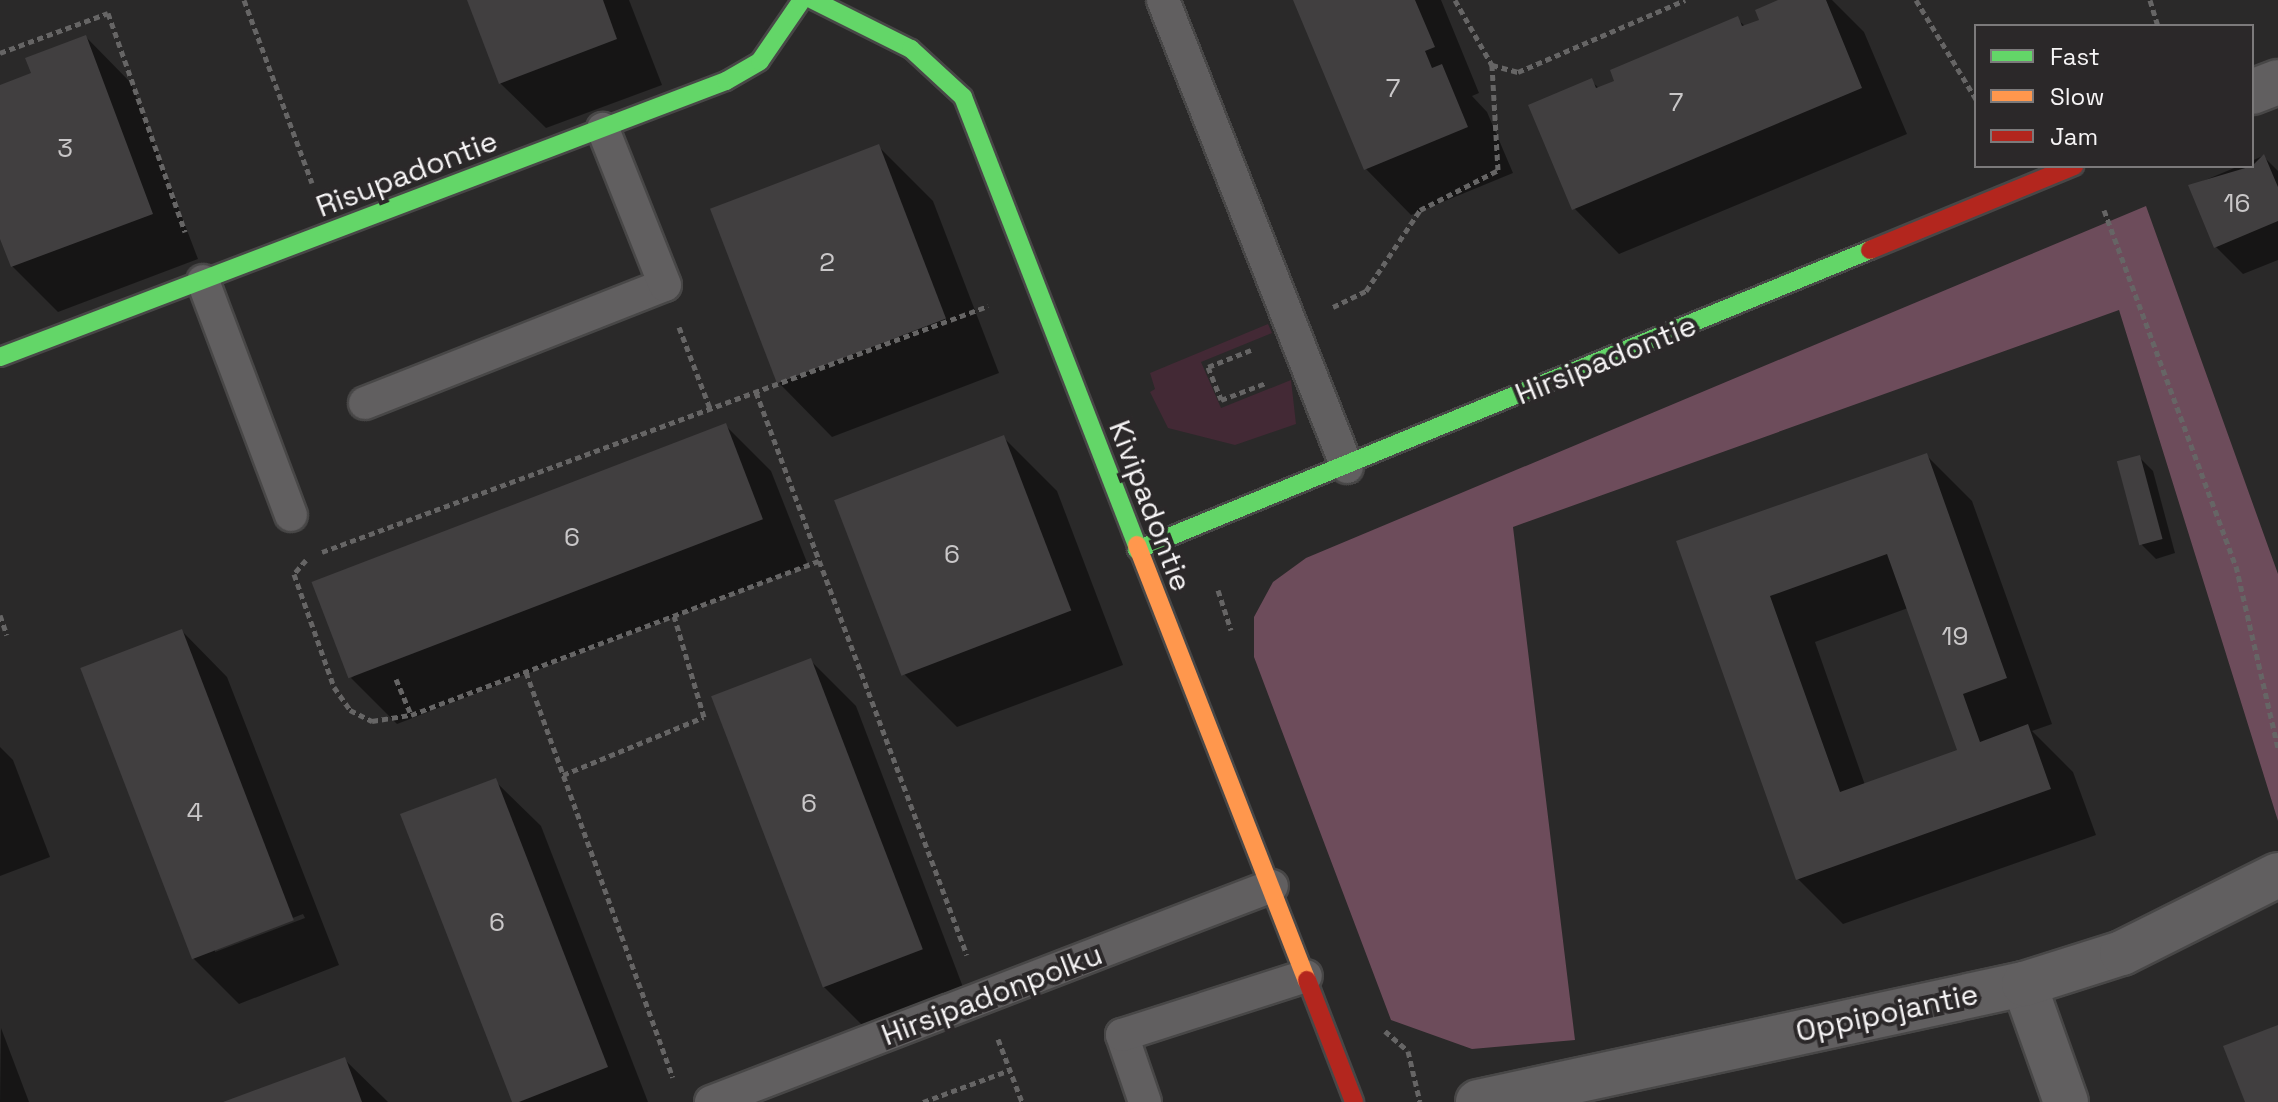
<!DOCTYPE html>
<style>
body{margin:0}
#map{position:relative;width:2278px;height:1102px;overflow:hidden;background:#2a2929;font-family:"Space Grotesk",sans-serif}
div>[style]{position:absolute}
.green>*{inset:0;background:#432935}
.forest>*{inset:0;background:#6d4c5b}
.shadow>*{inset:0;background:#0007}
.building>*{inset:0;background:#413f40;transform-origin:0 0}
.path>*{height:5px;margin-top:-2.5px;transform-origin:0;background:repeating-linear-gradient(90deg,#666565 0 6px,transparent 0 10px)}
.roads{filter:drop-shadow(2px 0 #484747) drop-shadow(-2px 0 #484747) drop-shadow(0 2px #484747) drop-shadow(0 -2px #484747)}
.lane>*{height:32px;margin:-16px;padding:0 16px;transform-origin:16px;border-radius:16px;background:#615f60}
.street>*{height:44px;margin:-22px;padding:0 22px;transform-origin:22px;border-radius:22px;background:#615f60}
.fast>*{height:18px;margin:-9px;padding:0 9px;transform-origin:9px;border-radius:9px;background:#63d668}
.slow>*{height:18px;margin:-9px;padding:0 9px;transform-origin:9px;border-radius:9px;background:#ff974d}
.jam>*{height:18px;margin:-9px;padding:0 9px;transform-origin:9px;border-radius:9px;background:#b3261e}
span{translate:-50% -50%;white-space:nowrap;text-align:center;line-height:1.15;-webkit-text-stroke:8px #2b2829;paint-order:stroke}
.number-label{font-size:26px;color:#c9c7c8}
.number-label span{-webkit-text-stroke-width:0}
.street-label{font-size:30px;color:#f6f4f5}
.legend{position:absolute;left:1974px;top:24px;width:280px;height:144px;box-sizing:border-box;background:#2b2829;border:2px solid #7c7a7b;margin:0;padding:10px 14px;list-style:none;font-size:24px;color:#f6f4f5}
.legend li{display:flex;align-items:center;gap:16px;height:40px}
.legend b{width:40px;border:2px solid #7c7a7b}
</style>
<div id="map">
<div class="green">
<div style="clip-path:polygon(1268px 324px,1272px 333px,1201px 362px,1221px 408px,1291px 380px,1296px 424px,1235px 445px,1168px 428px,1150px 392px,1155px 389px,1150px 373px)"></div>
</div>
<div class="forest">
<div style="clip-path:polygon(2146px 206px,2278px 574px,2278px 821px,2119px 310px,1513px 527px,1575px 1040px,1472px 1049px,1391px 1020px,1254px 657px,1254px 617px,1273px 582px,1306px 558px)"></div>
</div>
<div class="shadow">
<div style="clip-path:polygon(469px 0,629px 0,662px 85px,546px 128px,500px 83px)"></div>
<div style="clip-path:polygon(1295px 0,1441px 0,1479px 93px,1472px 96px,1487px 112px,1513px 173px,1411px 215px,1366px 169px)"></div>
<div style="clip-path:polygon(1784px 0,1832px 0,1864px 32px,1907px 134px,1619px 254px,1574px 208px,1591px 81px,1600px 89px,1737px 19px,1746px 27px,1762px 21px)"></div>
<div style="clip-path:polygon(86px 37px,131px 83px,198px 259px,58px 312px,12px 266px,0 233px,0 87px,34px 74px)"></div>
<div style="clip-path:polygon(878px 146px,933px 201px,999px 373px,832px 437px,778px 382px)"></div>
<div style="clip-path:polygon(2263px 156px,2278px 171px,2278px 260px,2243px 274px,2216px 247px,2191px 186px)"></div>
<div style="clip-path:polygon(725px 425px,771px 471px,808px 565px,397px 724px,351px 678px)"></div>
<div style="clip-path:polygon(1003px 437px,1057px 491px,1123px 665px,957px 727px,903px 673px)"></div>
<div style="clip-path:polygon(evenodd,1926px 455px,1972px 501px,2052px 724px,2032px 731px,2073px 772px,2096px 835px,1843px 924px,1798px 879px,1678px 543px,1926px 455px,1908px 608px,1959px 751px,1865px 785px,1815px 642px,1908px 608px)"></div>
<div style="clip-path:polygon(2139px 457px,2153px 471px,2175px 553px,2156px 559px,2142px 545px)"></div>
<div style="clip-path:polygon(evenodd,182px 631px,227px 677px,339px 965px,239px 1004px,193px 958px,182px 631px,303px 914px,305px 918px,215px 952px,215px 948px,303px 914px)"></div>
<div style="clip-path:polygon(810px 660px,856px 706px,966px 995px,869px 1032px,823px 986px)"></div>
<div style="clip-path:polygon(0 747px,13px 760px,50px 857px,0 876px)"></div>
<div style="clip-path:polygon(495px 781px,541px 826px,648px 1102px,514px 1102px)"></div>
<div style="clip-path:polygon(1px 1028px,29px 1102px,0 1102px)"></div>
<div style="clip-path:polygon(344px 1059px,388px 1102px,227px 1102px)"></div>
</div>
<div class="building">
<div style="clip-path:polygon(467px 0,603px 0,617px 39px,499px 84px)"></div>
<div style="clip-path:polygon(1293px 0,1415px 0,1435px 47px,1425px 51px,1432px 68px,1442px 64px,1468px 127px,1364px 170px)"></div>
<div style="clip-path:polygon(1778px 0,1826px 0,1862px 88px,1572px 210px,1528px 105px,1592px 78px,1596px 88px,1614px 81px,1610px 70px,1738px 16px,1742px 26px,1759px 20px,1755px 10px)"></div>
<div style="clip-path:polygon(86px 35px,153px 214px,11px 267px,0 239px,0 85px,31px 73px,25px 58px)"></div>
<div style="left:879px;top:144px;width:187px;height:181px;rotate:69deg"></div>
<div style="clip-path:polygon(2264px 154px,2278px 187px,2278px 221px,2214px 248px,2188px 185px,2252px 166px)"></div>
<div style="left:726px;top:423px;width:103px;height:444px;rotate:69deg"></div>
<div style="left:1004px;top:435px;width:188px;height:182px;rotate:69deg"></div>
<div style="clip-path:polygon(evenodd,1927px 453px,2007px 678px,1963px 694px,1980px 742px,2028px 724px,2051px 789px,1796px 880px,1676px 541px,1927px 453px,1887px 554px,1957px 750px,1840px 792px,1770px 596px,1887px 554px)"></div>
<div style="left:2140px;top:455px;width:87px;height:24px;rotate:75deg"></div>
<div style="left:182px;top:629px;width:312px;height:109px;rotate:69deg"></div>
<div style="left:811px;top:658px;width:312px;height:107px;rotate:69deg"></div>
<div style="clip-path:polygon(496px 778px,608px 1067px,519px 1102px,512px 1102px,400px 814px)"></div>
<div style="clip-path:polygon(2278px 1025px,2278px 1102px,2245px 1102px,2223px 1046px)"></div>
<div style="clip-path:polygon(345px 1057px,362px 1102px,223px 1102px)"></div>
</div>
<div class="path">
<div style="left:244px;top:0;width:195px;rotate:69.6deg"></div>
<div style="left:1455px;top:0;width:75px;rotate:60.4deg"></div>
<div style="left:1492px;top:65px;width:27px;rotate:15deg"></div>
<div style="left:1518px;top:72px;width:182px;rotate:-23.3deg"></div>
<div style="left:1916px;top:0;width:116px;rotate:58.8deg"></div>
<div style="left:2150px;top:0;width:27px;rotate:73deg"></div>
<div style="left:0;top:53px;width:115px;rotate:-20.3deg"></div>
<div style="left:108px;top:13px;width:232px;rotate:70.6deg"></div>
<div style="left:2104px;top:210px;width:380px;rotate:69.7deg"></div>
<div style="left:2236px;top:566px;width:187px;rotate:77deg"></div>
<div style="left:1333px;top:307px;width:37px;rotate:-26deg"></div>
<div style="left:1366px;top:291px;width:97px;rotate:-56.3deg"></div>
<div style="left:1420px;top:210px;width:88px;rotate:-27.1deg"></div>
<div style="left:1498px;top:170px;width:105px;rotate:-93.3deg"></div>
<div style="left:679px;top:327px;width:87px;rotate:69.1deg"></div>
<div style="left:1251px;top:350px;width:46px;rotate:158.4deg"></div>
<div style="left:1208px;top:367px;width:35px;rotate:68deg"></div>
<div style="left:1221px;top:400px;width:48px;rotate:-20.7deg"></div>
<div style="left:756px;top:392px;width:601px;rotate:69.46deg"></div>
<div style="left:322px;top:552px;width:710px;rotate:-20.27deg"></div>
<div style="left:306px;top:560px;width:18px;rotate:131deg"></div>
<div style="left:294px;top:574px;width:120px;rotate:70.5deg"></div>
<div style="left:334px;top:687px;width:28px;rotate:55deg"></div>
<div style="left:350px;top:710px;width:25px;rotate:27deg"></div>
<div style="left:372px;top:721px;width:39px;rotate:-9deg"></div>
<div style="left:1218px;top:590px;width:42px;rotate:72deg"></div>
<div style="left:0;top:615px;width:21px;rotate:71deg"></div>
<div style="left:526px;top:672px;width:431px;rotate:70.1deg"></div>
<div style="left:396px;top:679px;width:39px;rotate:67deg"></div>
<div style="left:411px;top:715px;width:436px;rotate:-20.7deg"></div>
<div style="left:563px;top:775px;width:152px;rotate:-22.4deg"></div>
<div style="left:704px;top:717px;width:105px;rotate:-106.5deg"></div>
<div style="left:1385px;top:1031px;width:30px;rotate:41deg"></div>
<div style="left:1408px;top:1051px;width:52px;rotate:76.8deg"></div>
<div style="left:998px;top:1039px;width:67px;rotate:69.1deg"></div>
<div style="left:923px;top:1102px;width:93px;rotate:-20.2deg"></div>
</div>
<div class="roads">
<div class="lane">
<div style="left:1163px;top:0;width:502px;rotate:68.5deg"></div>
<div style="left:203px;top:281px;width:250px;rotate:69.4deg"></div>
<div style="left:365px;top:403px;width:322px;rotate:-21.5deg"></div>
<div style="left:665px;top:285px;width:168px;rotate:-111.7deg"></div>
<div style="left:711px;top:1102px;width:601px;rotate:-21.06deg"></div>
<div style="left:1145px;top:1102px;width:71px;rotate:-108.9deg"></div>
<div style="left:1122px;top:1035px;width:193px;rotate:-17.8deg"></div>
</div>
<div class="street">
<div style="left:2252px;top:92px;width:28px;rotate:-21deg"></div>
<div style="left:2024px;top:984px;width:125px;rotate:70.4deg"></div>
<div style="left:1478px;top:1102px;width:559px;rotate:-12.2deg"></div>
<div style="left:2024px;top:984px;width:103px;rotate:-17.6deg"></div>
<div style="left:2122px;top:953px;width:174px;rotate:-26.6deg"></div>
</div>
<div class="fast">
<div style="left:813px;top:0;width:110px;rotate:26.6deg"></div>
<div style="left:911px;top:49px;width:71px;rotate:42.7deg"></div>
<div style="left:963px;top:97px;width:481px;rotate:68.8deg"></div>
<div style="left:0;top:357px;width:777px;rotate:-20.82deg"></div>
<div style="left:726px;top:81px;width:39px;rotate:-30deg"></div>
<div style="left:760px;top:61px;width:74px;rotate:-55.5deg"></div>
<div style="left:1137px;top:550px;width:792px;rotate:-22.26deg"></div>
</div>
<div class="slow">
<div style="left:1137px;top:545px;width:467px;rotate:68.7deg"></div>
</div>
<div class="jam">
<div style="left:1870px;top:250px;width:221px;rotate:-22.4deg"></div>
<div style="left:1307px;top:980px;width:131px;rotate:68.9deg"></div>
</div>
</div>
<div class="number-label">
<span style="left:1393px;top:89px">7</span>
<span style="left:1676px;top:103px">7</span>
<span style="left:65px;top:149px">3</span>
<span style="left:2237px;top:204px">16</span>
<span style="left:827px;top:263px">2</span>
<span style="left:572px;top:538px">6</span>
<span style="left:952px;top:555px">6</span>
<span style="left:1955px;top:637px">19</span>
<span style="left:809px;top:804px">6</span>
<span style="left:195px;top:813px">4</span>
<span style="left:497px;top:923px">6</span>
</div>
<div class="street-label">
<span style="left:407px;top:174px;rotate:-21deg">Risupadontie</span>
<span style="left:1606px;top:360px;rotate:-22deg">Hirsipadontie</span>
<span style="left:1150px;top:506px;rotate:69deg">Kivipadontie</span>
<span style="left:992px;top:995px;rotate:-21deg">Hirsipadonpolku</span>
<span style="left:1887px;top:1013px;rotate:-12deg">Oppipojantie</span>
</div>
<ul class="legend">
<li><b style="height:10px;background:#63d668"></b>Fast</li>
<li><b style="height:10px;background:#ff974d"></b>Slow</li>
<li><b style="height:10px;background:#b3261e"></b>Jam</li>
</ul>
</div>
